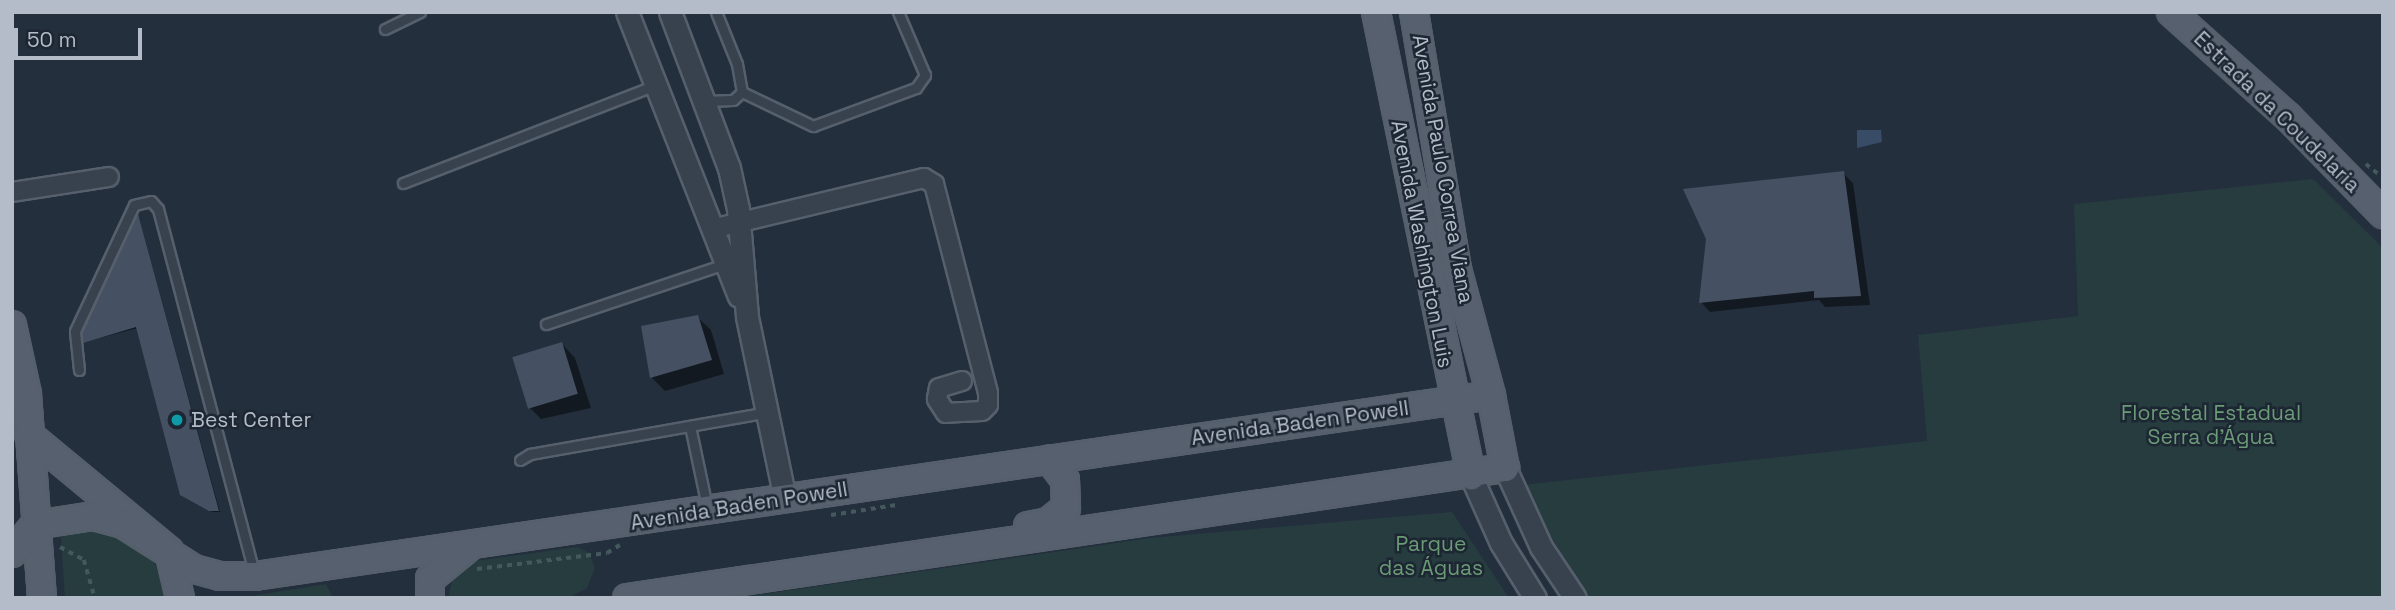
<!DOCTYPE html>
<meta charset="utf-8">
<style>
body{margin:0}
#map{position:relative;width:2395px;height:610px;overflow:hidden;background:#242f3e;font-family:"Space Grotesk",sans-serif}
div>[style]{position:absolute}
.green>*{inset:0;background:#263c3f}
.water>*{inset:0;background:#394c67}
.shadow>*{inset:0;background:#0007}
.building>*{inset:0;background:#455162;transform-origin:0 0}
.path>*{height:3.5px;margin-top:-1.75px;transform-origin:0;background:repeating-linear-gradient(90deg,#44595c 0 5px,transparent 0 10px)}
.roads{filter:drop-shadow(2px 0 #565f6c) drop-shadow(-2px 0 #565f6c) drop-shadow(0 2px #565f6c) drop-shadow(0 -2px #565f6c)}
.service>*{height:9px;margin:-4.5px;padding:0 4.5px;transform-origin:4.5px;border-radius:4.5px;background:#38414e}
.minor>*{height:18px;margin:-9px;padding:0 9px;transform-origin:9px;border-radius:9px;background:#38414e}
.tertiary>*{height:21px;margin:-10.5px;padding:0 10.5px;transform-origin:10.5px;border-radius:10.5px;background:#38414e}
.primary>*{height:26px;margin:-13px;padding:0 13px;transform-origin:13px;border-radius:13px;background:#56606e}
.dots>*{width:19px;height:19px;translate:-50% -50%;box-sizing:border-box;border:4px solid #1d2633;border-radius:50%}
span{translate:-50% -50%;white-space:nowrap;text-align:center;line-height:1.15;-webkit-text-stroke:5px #1d2633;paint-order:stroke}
.street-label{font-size:21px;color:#b4bcc9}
.park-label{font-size:21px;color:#6b9a76}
.poi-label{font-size:21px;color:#b4bcc9}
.left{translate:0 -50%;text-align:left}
.frame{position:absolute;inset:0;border:14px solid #b4bcc9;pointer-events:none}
.scale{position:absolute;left:14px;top:28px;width:128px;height:32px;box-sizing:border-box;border:4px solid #b4bcc9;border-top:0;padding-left:9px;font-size:21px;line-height:24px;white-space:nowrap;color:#b4bcc9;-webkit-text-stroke:5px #1d2633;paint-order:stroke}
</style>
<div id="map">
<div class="green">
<div style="clip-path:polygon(2313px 179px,2383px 248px,2383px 598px,1587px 598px,1521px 485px,1927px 441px,1918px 335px,2078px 316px,2074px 204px)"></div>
<div style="clip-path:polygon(1452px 512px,1509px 598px,736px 598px,1150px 538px)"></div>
<div style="clip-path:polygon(95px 528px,119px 534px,143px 550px,159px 569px,170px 598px,65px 598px,61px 537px,73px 530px)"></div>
<div style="clip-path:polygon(577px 547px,589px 553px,595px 568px,587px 588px,567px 598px,448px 598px,455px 569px,467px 562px)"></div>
<div style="clip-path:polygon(326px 584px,333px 598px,239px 598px)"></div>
</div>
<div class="water">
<div style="clip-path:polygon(1857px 130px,1881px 130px,1882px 142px,1857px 148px)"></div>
</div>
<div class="shadow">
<div style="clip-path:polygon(1843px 173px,1853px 183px,1870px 305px,1825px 307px,1819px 300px,1710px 312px,1701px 302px)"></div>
<div style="clip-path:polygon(138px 217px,139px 218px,220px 512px,212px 512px,184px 497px,138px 328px,85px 342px,84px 333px)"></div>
<div style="clip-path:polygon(697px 317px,711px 330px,724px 374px,665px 391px,652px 378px,643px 327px)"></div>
<div style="clip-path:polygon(562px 344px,575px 358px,591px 408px,541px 419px,528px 406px,514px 359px)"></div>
</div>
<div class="building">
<div style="clip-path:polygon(1844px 171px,1861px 296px,1814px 298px,1814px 291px,1699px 303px,1706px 239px,1683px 189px)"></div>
<div style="clip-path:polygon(138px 214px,219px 511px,209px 511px,180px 495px,136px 327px,83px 343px,82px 332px)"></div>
<div style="clip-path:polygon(698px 315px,712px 360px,650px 378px,641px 326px)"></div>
<div style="left:562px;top:342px;width:54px;height:52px;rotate:73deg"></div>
</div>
<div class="path">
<div style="left:2366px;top:164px;width:22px;rotate:39deg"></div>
<div style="left:831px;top:515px;width:66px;rotate:-8.7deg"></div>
<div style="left:60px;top:547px;width:27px;rotate:28deg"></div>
<div style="left:84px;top:560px;width:40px;rotate:74deg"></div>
<div style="left:477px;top:569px;width:131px;rotate:-7deg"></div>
<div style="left:607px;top:553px;width:15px;rotate:-32deg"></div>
</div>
<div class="roads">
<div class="service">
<div style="left:716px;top:12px;width:56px;rotate:68deg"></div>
<div style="left:737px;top:64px;width:28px;rotate:80deg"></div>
<div style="left:385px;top:29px;width:39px;rotate:-26deg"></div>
<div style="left:742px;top:92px;width:79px;rotate:25.6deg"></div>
<div style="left:813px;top:126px;width:110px;rotate:-20.3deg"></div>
<div style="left:916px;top:88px;width:16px;rotate:-55deg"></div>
<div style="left:925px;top:75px;width:69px;rotate:-113.2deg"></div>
<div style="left:705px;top:101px;width:28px;rotate:-2deg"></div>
<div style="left:733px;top:100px;width:12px;rotate:-42deg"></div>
<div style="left:403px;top:183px;width:271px;rotate:-21.2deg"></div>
<div style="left:546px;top:324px;width:191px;rotate:-18.6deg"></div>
<div style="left:79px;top:370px;width:39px;rotate:-96deg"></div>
<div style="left:75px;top:331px;width:139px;rotate:-64.9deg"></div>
<div style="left:134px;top:205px;width:17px;rotate:-13deg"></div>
<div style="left:151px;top:201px;width:11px;rotate:49deg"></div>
<div style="left:158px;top:209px;width:375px;rotate:75.2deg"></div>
<div style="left:690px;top:426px;width:83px;rotate:78.1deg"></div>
<div style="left:520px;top:460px;width:12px;rotate:-31deg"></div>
<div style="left:530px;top:454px;width:242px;rotate:-10deg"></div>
</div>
<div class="minor">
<div style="left:12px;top:192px;width:98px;rotate:-8.8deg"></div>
<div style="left:712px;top:229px;width:218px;rotate:-13.5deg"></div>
<div style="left:924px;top:178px;width:12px;rotate:31deg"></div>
<div style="left:934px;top:184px;width:216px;rotate:75.5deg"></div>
<div style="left:988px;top:393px;width:12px;rotate:90deg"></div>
<div style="left:988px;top:405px;width:8px;rotate:135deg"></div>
<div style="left:982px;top:411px;width:36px;rotate:177deg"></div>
<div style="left:946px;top:413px;width:17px;rotate:-123deg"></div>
<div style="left:937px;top:399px;width:11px;rotate:-80deg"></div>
<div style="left:939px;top:388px;width:24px;rotate:-17deg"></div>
</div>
<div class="tertiary">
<div style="left:627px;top:12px;width:305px;rotate:68.5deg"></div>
<div style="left:670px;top:12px;width:167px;rotate:69.3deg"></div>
<div style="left:729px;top:168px;width:42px;rotate:77.6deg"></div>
<div style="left:738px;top:209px;width:108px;rotate:85.2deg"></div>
<div style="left:747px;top:317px;width:186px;rotate:78.2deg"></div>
<div style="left:1505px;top:468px;width:87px;rotate:65.5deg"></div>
<div style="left:1541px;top:547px;width:61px;rotate:56.3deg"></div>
<div style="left:1471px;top:476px;width:73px;rotate:65.9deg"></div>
<div style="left:1501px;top:543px;width:65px;rotate:58.3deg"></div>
</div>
<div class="primary">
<div style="left:1376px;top:12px;width:474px;rotate:78.4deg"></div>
<div style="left:2171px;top:12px;width:157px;rotate:41.9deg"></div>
<div style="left:2288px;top:117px;width:136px;rotate:45.6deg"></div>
<div style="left:12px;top:325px;width:71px;rotate:77.7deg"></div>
<div style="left:27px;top:394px;width:205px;rotate:85.8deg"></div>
<div style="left:29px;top:435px;width:182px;rotate:39.6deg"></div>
<div style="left:169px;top:551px;width:48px;rotate:76.8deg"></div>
<div style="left:1028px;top:526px;width:20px;rotate:-11deg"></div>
<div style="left:1048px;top:522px;width:23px;rotate:-38deg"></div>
<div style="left:1066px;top:508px;width:28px;rotate:-92deg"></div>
<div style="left:1065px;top:480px;width:26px;rotate:-127deg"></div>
<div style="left:12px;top:553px;width:36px;rotate:-51deg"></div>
<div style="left:35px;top:525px;width:59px;rotate:-8.8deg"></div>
<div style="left:93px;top:516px;width:31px;rotate:15deg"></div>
<div style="left:123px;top:524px;width:84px;rotate:32.4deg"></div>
<div style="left:194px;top:569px;width:27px;rotate:15deg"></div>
<div style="left:220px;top:576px;width:35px"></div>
<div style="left:255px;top:576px;width:1249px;rotate:-8.33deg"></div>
<div style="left:430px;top:598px;width:19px;rotate:-90deg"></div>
<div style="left:430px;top:579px;width:52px;rotate:-39.5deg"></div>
<div style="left:627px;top:598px;width:888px;rotate:-8.42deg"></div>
<div style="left:1505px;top:468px;width:74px;rotate:-100.9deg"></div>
<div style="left:1491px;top:395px;width:131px;rotate:-105.1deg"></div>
<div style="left:1457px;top:269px;width:261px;rotate:-99.5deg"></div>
</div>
</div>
<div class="dots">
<div style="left:177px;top:420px;background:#0f9aa8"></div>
</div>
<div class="street-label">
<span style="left:2277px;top:112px;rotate:44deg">Estrada da Coudelaria</span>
<span style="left:1443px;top:169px;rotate:80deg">Avenida Paulo Correa Viana</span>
<span style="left:1422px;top:244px;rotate:79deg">Avenida Washington Luis</span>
<span style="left:1300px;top:423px;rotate:-8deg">Avenida Baden Powell</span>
<span style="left:739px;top:506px;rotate:-9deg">Avenida Baden Powell</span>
</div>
<div class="park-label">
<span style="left:2211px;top:425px">Florestal Estadual<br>Serra d'Água</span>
<span style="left:1431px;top:556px">Parque<br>das Águas</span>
</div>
<div class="poi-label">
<span class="left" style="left:191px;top:420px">Best Center</span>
</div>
<div class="frame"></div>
<div class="scale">50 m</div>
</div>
